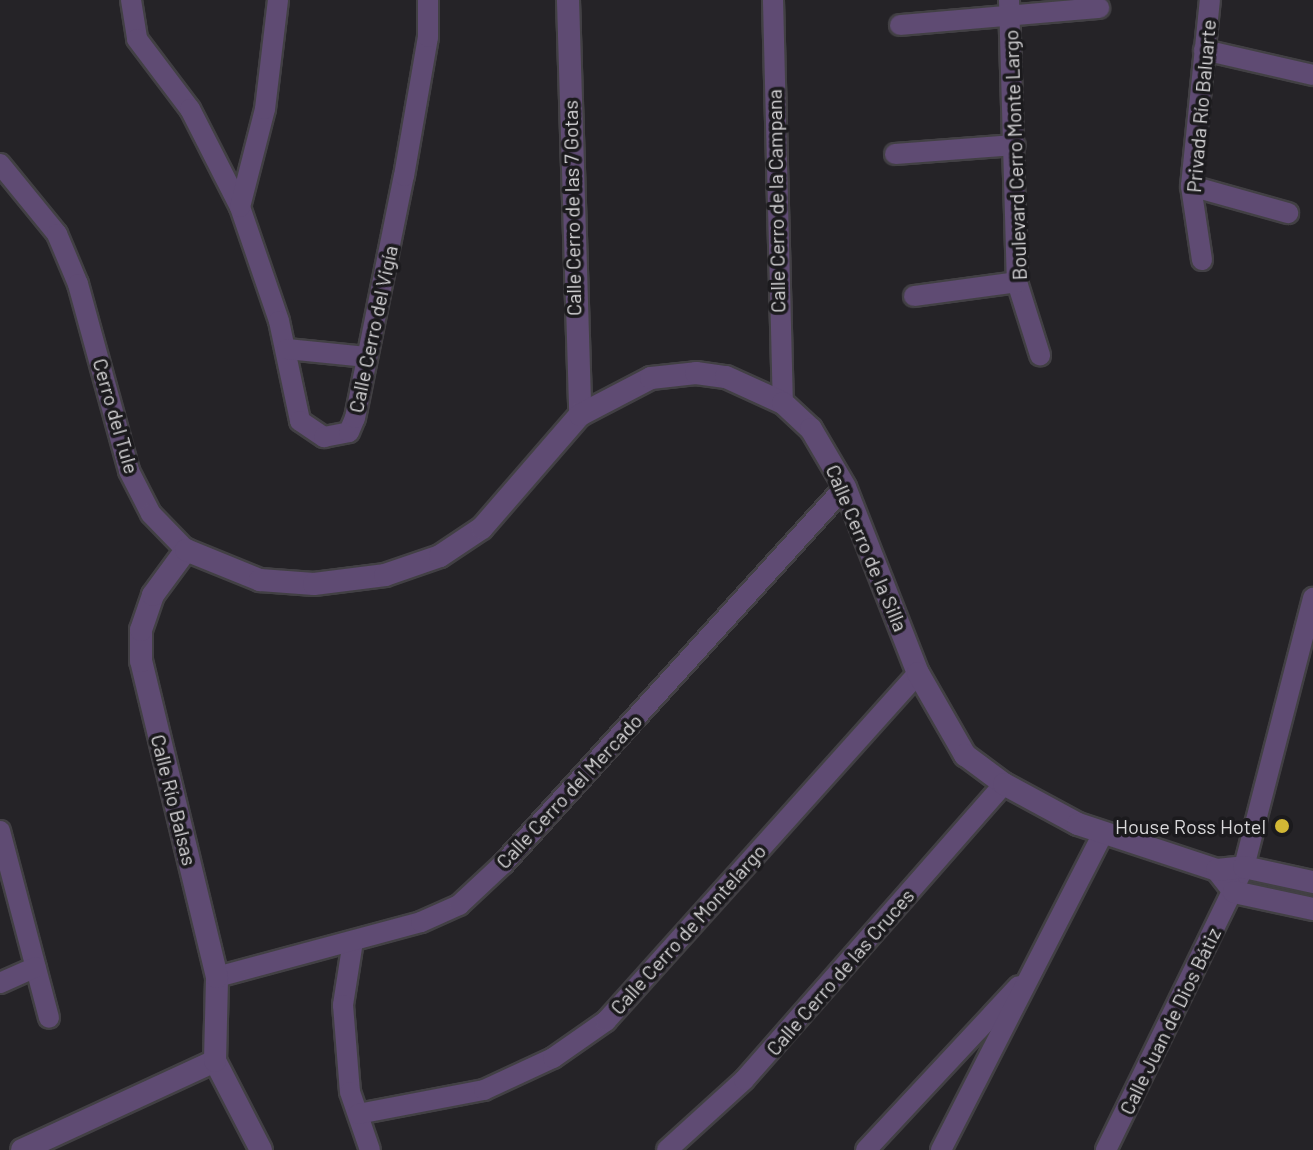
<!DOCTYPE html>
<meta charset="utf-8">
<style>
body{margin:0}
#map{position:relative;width:1313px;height:1150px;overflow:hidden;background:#252327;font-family:Barlow,sans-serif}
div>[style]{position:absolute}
.roads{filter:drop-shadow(2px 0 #424044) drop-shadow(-2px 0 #424044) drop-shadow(0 2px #424044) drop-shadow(0 -2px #424044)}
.minor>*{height:20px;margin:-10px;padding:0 10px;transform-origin:10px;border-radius:10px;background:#5f4b73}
.tertiary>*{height:22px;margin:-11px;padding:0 11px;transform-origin:11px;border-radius:11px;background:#5f4b73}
.dots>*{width:22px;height:22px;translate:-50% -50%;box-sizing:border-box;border:4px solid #1b1a1d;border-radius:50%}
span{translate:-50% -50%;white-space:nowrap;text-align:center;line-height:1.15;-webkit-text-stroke:7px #1b1a1d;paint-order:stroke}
.street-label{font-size:20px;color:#d9d8da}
.poi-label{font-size:20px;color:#d9d8da}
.right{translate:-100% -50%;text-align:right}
</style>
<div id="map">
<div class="roads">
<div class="minor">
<div style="left:131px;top:0;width:39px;rotate:81deg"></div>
<div style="left:137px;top:39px;width:88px;rotate:52.9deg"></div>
<div style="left:190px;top:109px;width:110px;rotate:63deg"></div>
<div style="left:240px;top:207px;width:120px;rotate:71.1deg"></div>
<div style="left:279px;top:321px;width:102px;rotate:78.1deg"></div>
<div style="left:300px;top:421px;width:29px;rotate:34deg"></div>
<div style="left:324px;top:437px;width:25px;rotate:-11deg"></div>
<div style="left:349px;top:432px;width:15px;rotate:-67deg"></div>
<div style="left:355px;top:418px;width:247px;rotate:-78.6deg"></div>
<div style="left:404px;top:176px;width:141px;rotate:-80.2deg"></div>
<div style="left:428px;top:37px;width:37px;rotate:-90deg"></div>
<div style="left:773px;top:0;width:403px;rotate:88.6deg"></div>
<div style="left:1009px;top:0;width:282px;rotate:88.4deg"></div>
<div style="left:1017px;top:282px;width:77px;rotate:72.5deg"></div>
<div style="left:900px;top:25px;width:200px;rotate:-4.9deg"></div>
<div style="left:1204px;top:50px;width:112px;rotate:12.9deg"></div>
<div style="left:895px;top:154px;width:120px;rotate:-4.3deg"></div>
<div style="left:0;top:164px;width:90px;rotate:50.8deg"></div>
<div style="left:57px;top:234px;width:54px;rotate:67.2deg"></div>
<div style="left:78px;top:284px;width:194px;rotate:74.7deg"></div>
<div style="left:129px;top:471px;width:48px;rotate:62.9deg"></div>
<div style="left:151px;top:514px;width:50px;rotate:45.8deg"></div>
<div style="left:1191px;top:186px;width:101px;rotate:15.6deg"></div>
<div style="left:240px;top:207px;width:101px;rotate:-75.7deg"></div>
<div style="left:265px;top:109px;width:110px;rotate:-83.2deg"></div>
<div style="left:1202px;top:260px;width:75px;rotate:-98.5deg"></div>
<div style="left:1191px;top:186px;width:187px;rotate:-84.2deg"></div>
<div style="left:914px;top:296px;width:104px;rotate:-7.7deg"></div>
<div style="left:287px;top:349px;width:80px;rotate:5.7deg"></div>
<div style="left:0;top:831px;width:193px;rotate:75.3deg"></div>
<div style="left:353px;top:941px;width:65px;rotate:98.9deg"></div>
<div style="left:343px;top:1005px;width:87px;rotate:85.4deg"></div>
<div style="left:350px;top:1092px;width:61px;rotate:71deg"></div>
<div style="left:217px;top:977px;width:211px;rotate:-15.1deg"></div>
<div style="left:421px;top:922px;width:42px;rotate:-24.1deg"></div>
<div style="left:459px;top:905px;width:60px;rotate:-43deg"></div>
<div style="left:503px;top:864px;width:509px;rotate:-47.79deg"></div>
<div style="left:0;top:983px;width:39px;rotate:-24deg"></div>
<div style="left:358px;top:1114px;width:128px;rotate:-10.8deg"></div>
<div style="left:484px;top:1090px;width:76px;rotate:-24.9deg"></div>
<div style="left:553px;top:1058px;width:65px;rotate:-34.9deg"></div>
<div style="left:606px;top:1021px;width:467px;rotate:-48.1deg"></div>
<div style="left:667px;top:1150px;width:104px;rotate:-42.3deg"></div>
<div style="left:744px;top:1080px;width:394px;rotate:-48.7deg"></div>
<div style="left:866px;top:1150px;width:224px;rotate:-47deg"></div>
<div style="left:941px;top:1150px;width:356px;rotate:-62.9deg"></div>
<div style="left:1106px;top:1150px;width:315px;rotate:-64deg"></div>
<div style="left:1244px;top:867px;width:278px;rotate:-75.6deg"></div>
</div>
<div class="tertiary">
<div style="left:568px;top:0;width:415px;rotate:88.3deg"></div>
<div style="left:1217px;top:870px;width:28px;rotate:52deg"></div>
<div style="left:1234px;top:892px;width:81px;rotate:12.1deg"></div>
<div style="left:22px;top:1150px;width:213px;rotate:-24.8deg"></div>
<div style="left:261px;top:1150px;width:100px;rotate:-117.3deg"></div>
<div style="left:215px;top:1061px;width:84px;rotate:-88.6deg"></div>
<div style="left:217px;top:977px;width:325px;rotate:-103.5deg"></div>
<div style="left:141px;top:661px;width:31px;rotate:-90deg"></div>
<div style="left:141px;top:630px;width:37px;rotate:-71deg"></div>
<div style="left:153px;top:595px;width:56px;rotate:-53.7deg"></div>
<div style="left:186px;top:550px;width:80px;rotate:22.1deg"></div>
<div style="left:260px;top:580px;width:54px;rotate:4.2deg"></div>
<div style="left:314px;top:584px;width:72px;rotate:-7.2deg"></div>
<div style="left:385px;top:575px;width:58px;rotate:-19.1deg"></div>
<div style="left:440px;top:556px;width:50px;rotate:-33.7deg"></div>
<div style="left:482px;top:528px;width:150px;rotate:-49.1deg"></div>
<div style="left:580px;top:415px;width:80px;rotate:-27.5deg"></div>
<div style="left:651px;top:378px;width:45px;rotate:-6.3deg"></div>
<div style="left:696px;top:373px;width:30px;rotate:8deg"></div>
<div style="left:726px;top:377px;width:63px;rotate:24.5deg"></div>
<div style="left:783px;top:403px;width:38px;rotate:43deg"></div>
<div style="left:811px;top:429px;width:67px;rotate:59.6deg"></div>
<div style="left:845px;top:487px;width:200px;rotate:68.6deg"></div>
<div style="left:918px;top:673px;width:95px;rotate:60.2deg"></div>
<div style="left:965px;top:755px;width:49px;rotate:36.6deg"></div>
<div style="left:1004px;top:784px;width:84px;rotate:28.4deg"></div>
<div style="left:1078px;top:824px;width:146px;rotate:18.3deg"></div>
<div style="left:1217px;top:870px;width:27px;rotate:-6deg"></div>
<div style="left:1244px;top:867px;width:71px;rotate:12.3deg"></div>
</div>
</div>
<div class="dots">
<div style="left:1282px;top:826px;background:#d2b735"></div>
</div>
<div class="street-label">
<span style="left:1201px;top:106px;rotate:-85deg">Privada Río Baluarte</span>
<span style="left:1015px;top:155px;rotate:-92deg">Boulevard Cerro Monte Largo</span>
<span style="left:776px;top:201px;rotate:-91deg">Calle Cerro de la Campana</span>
<span style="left:572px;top:208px;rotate:-91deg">Calle Cerro de las 7 Gotas</span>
<span style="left:373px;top:329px;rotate:-78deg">Calle Cerro del Vigía</span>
<span style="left:116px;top:416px;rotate:74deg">Cerro del Tule</span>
<span style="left:867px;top:548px;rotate:67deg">Calle Cerro de la Silla</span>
<span style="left:569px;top:791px;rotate:-47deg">Calle Cerro del Mercado</span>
<span style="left:174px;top:800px;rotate:76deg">Calle Río Balsas</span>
<span style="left:688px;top:929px;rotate:-48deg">Calle Cerro de Montelargo</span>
<span style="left:840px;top:972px;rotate:-49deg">Calle Cerro de las Cruces</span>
<span style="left:1170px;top:1021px;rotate:-64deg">Calle Juan de Dios Bátiz</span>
</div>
<div class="poi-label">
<span class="right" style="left:1266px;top:826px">House Ross Hotel</span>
</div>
</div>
